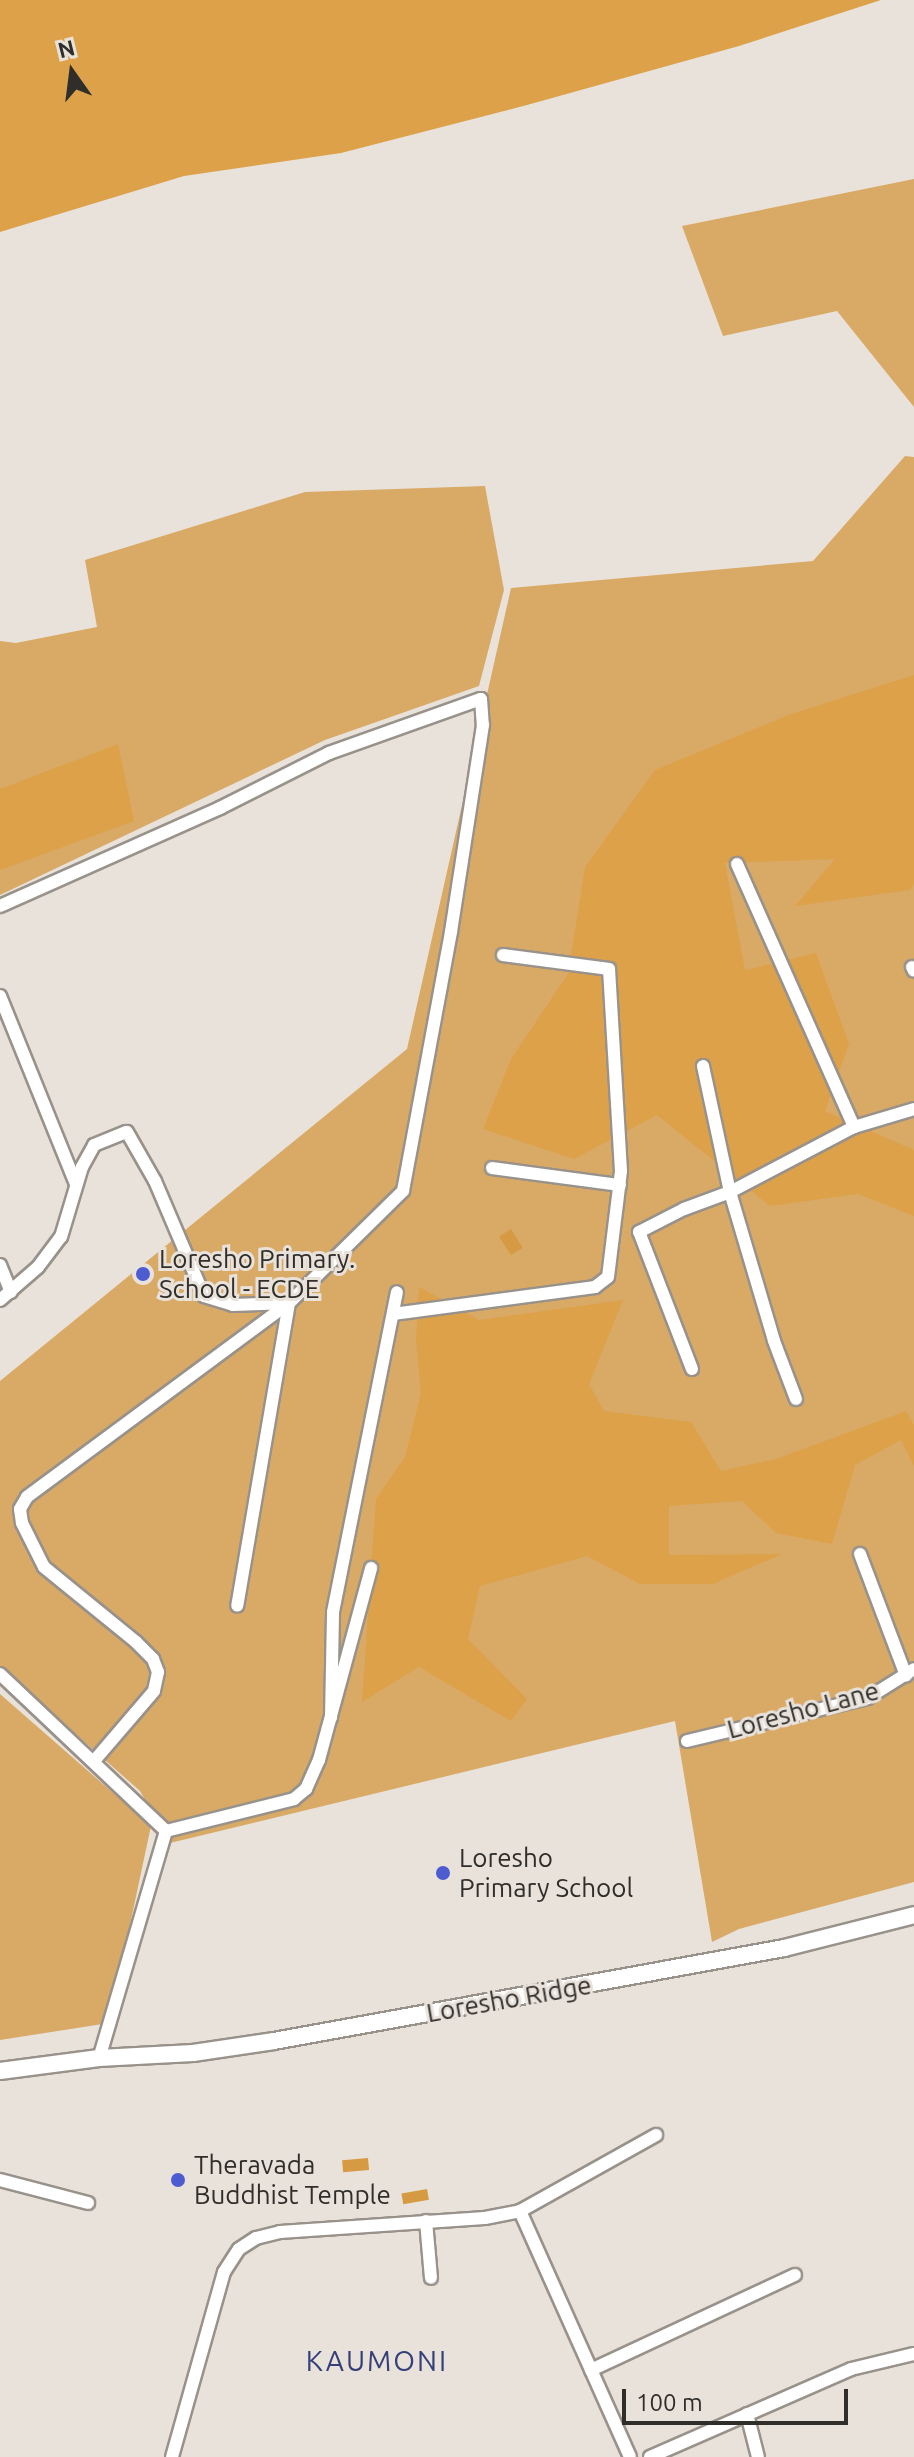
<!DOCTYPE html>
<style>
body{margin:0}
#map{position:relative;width:914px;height:2457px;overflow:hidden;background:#e8e2da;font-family:Ubuntu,sans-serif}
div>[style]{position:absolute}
.green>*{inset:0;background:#d9a966}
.forest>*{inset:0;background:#dda149}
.water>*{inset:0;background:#d69b42;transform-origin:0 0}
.roads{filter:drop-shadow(2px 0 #98928b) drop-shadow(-2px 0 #98928b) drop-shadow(0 2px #98928b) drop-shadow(0 -2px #98928b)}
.minor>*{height:12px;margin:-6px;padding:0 6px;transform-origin:6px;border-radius:6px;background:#fff}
.tertiary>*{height:16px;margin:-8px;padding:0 8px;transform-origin:8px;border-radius:8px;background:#fff}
.dots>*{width:22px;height:22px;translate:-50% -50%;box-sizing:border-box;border:4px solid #e8e2da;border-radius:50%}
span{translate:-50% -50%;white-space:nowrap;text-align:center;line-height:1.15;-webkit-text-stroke:6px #e8e2da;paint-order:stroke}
.poi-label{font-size:26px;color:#302e2b}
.left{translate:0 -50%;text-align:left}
.street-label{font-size:26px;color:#302e2b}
.neighbourhood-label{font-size:28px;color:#353f7a;letter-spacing:2px}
.north{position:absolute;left:32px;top:32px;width:80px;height:80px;-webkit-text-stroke:6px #e8e2da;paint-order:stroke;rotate:346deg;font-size:22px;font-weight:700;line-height:32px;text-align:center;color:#302e2b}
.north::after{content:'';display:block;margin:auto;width:28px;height:36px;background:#302e2b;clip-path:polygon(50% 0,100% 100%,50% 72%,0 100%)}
.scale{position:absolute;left:622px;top:2389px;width:226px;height:36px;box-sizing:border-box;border:4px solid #302e2b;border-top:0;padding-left:10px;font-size:24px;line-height:28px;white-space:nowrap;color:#302e2b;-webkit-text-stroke:6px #e8e2da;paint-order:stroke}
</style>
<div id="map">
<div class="green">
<div style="clip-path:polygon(914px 179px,914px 407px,837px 311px,723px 336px,682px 226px)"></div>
<div style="clip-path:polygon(905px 456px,914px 457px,914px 1882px,739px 1929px,712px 1942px,675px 1721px,170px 1843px,140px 1791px,0 1667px,0 1381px,407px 1049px,511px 588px,813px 561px)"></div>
<div style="clip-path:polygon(485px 486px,504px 590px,479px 686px,325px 740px,0 895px,0 641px,16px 643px,97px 627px,85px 560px,305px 492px)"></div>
<div style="clip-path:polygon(0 1694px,151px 1826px,109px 2023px,0 2040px)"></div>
</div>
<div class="forest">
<div style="clip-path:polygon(0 0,881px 0,739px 46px,527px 105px,341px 153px,184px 176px,0 232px)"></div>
<div style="clip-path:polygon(914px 675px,914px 884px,910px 890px,795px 906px,835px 859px,725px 863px,745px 970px,816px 953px,849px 1044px,825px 1111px,914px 1150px,914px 1216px,858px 1194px,770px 1206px,657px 1115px,574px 1159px,483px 1129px,511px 1059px,568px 974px,585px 867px,655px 770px,791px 714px)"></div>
<div style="clip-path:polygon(118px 744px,134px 821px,0 870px,0 789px)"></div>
<div style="clip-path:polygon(419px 1287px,479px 1320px,623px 1300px,589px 1384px,604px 1411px,691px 1422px,721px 1471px,776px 1459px,906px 1411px,914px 1425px,914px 1466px,901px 1440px,855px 1465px,832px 1544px,776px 1533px,742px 1501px,669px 1506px,669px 1555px,782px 1554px,713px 1584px,640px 1584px,587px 1556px,480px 1586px,468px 1639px,527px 1699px,511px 1721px,419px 1667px,362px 1702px,376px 1499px,405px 1457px,421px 1393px,416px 1341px)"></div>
</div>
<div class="water">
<div style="left:511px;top:1229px;width:22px;height:14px;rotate:58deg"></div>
<div style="left:368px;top:2158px;width:12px;height:26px;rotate:85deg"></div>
<div style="left:427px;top:2189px;width:11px;height:26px;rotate:80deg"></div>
</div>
<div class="roads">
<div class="minor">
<div style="left:737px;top:864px;width:288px;rotate:66deg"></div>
<div style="left:0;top:906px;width:241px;rotate:-24deg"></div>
<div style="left:220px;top:808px;width:122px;rotate:-26.8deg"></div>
<div style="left:329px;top:753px;width:161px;rotate:-19.6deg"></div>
<div style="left:481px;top:699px;width:26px;rotate:86deg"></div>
<div style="left:483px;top:725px;width:209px;rotate:98.8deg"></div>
<div style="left:451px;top:932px;width:263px;rotate:100.5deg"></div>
<div style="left:403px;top:1191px;width:160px;rotate:135.5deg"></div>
<div style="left:289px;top:1303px;width:326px;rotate:143.5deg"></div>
<div style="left:27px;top:1497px;width:14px;rotate:120deg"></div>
<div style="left:20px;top:1509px;width:14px;rotate:82deg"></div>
<div style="left:22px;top:1523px;width:49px;rotate:63.4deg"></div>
<div style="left:44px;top:1567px;width:119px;rotate:39.2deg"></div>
<div style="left:136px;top:1642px;width:24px;rotate:45deg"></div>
<div style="left:153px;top:1659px;width:14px;rotate:69deg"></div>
<div style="left:158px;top:1672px;width:19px;rotate:102deg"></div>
<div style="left:154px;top:1691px;width:92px;rotate:130.6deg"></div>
<div style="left:912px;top:967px;width:4px;rotate:63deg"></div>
<div style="left:0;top:996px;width:203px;rotate:68deg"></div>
<div style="left:703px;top:1066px;width:129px;rotate:77.9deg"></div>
<div style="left:730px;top:1192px;width:155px;rotate:73.5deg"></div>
<div style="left:774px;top:1341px;width:62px;rotate:69.2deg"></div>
<div style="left:492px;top:1168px;width:129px;rotate:7.6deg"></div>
<div style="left:0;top:1265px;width:29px;rotate:68deg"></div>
<div style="left:0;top:1300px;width:50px;rotate:-41deg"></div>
<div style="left:38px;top:1267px;width:38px;rotate:-53deg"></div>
<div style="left:61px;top:1237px;width:73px;rotate:-73.3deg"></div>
<div style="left:82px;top:1167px;width:25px;rotate:-61deg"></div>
<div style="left:94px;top:1145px;width:35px;rotate:-22deg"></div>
<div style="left:127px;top:1132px;width:56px;rotate:60.3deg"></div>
<div style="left:155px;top:1181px;width:125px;rotate:66.9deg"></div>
<div style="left:204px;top:1296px;width:30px;rotate:17deg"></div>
<div style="left:233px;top:1305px;width:56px;rotate:-2deg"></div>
<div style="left:289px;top:1303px;width:307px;rotate:99.7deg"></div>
<div style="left:393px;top:1314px;width:204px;rotate:-7.6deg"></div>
<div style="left:595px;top:1287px;width:16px;rotate:-38deg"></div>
<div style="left:608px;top:1277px;width:107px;rotate:-83deg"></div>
<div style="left:621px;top:1171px;width:202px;rotate:-93.4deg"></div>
<div style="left:609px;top:969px;width:107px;rotate:-172.5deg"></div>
<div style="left:692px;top:1369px;width:147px;rotate:-111.1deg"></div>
<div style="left:639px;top:1232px;width:51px;rotate:-27.1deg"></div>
<div style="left:684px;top:1209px;width:49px;rotate:-20.3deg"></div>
<div style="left:730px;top:1192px;width:140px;rotate:-27.7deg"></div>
<div style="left:854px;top:1127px;width:63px;rotate:-16.7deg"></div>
<div style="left:860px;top:1554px;width:130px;rotate:69.3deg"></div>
<div style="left:0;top:1674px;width:228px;rotate:43.4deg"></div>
<div style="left:166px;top:1831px;width:237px;rotate:106.4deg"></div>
<div style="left:331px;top:1718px;width:106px;rotate:-88.9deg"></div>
<div style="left:333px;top:1612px;width:326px;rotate:-78.7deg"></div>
<div style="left:687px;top:1741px;width:186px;rotate:-13.4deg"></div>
<div style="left:868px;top:1698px;width:54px;rotate:-32.2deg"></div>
<div style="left:166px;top:1831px;width:132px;rotate:-14deg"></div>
<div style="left:294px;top:1799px;width:16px;rotate:-40deg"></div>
<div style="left:306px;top:1789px;width:32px;rotate:-66deg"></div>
<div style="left:319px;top:1760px;width:199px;rotate:-74.8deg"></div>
<div style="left:0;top:2180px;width:91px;rotate:14.6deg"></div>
<div style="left:520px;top:2211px;width:269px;rotate:65.9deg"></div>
<div style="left:426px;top:2221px;width:57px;rotate:85deg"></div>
<div style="left:591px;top:2370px;width:225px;rotate:-25deg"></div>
<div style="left:747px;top:2414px;width:44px;rotate:75.7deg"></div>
<div style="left:172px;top:2457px;width:192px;rotate:-74.3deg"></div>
<div style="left:224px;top:2272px;width:27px;rotate:-57deg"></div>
<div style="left:239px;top:2249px;width:20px;rotate:-33deg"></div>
<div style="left:256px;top:2238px;width:25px;rotate:-14deg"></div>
<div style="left:280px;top:2232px;width:205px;rotate:-3.9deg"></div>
<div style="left:485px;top:2218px;width:36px;rotate:-11deg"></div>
<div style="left:520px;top:2211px;width:156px;rotate:-29.2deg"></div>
<div style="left:650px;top:2457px;width:219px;rotate:-23.6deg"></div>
<div style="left:851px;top:2369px;width:65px;rotate:-13.4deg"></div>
</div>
<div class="tertiary">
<div style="left:0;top:2071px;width:100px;rotate:-7.5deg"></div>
<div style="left:99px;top:2058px;width:94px;rotate:-3deg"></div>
<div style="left:193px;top:2053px;width:82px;rotate:-8.4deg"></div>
<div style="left:274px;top:2041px;width:518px;rotate:-10.33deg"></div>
<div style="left:784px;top:1948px;width:134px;rotate:-14.2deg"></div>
</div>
</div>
<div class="dots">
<div style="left:143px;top:1274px;background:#4e5cd2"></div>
<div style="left:443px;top:1873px;background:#4e5cd2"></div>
<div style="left:178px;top:2180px;background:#4e5cd2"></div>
</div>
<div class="poi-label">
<span class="left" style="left:159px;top:1274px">Loresho Primary.<br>School - ECDE</span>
<span class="left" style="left:459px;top:1873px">Loresho<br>Primary School</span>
<span class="left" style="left:194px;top:2180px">Theravada<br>Buddhist Temple</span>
</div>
<div class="street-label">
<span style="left:803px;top:1710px;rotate:-15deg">Loresho Lane</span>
<span style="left:509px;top:1999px;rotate:-10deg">Loresho Ridge</span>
</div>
<div class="neighbourhood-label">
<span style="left:377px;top:2361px">KAUMONI</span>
</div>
<div class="north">N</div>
<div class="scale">100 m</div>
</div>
